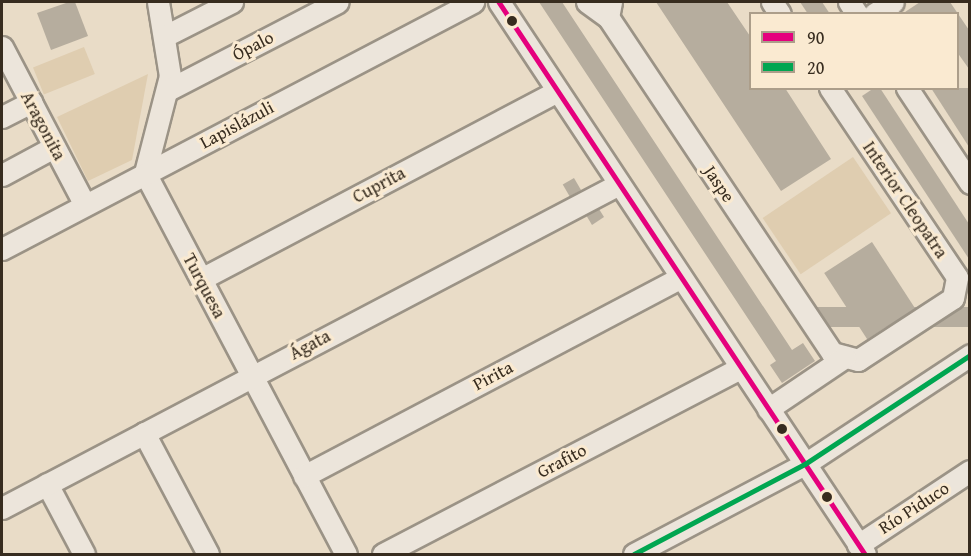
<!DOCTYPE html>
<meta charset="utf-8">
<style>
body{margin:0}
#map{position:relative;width:971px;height:556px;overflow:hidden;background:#e9dcc7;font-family:"Gentium Book Plus",serif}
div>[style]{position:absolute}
.green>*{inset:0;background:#dfcdb0;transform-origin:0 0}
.building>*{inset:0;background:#b6ad9e;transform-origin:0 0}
.roads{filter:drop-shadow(2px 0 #9b9386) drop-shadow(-2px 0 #9b9386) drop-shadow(0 2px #9b9386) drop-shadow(0 -2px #9b9386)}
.minor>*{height:21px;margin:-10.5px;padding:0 10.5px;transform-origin:10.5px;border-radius:10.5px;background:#ece5db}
.bus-1>*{height:4.5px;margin:-2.25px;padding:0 2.25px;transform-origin:2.25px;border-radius:2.25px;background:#e5007d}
.bus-2>*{height:4.5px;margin:-2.25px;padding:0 2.25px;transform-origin:2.25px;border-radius:2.25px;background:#00a651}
.dots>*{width:16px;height:16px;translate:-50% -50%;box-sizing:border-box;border:3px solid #faead1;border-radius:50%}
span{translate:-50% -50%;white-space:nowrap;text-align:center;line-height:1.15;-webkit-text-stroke:6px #faead1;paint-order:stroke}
.street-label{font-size:18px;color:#372c1f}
.frame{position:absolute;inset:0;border:3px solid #372c1f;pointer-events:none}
.legend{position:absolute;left:749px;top:12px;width:210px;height:78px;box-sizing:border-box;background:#faead1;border:2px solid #ac9e8a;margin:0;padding:8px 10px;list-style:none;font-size:18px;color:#372c1f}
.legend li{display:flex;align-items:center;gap:12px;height:30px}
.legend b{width:30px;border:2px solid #ac9e8a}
</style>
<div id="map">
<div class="green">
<div style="left:84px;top:47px;width:29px;height:55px;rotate:68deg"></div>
<div style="clip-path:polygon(148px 74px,132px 160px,88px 181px,57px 117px)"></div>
<div style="left:853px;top:157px;width:68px;height:109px;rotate:56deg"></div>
</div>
<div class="building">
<div style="clip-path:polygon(69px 2px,75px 2px,88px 36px,51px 50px,37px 13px)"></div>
<div style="clip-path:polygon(539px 2px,562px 2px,792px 350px,803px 343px,815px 361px,782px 383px,770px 365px,776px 361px)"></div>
<div style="clip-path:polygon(656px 2px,727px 2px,750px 36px,750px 88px,785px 88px,831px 159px,781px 191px)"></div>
<div style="clip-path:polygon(800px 2px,822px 2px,830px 14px,808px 14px)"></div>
<div style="clip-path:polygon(920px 2px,950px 2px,969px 30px,969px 69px,957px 52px,957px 14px,902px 14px)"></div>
<div style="clip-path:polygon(874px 88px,880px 88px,969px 224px,969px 259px,862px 96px)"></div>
<div style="clip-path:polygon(931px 88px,969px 88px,969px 147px)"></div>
<div style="left:574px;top:178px;width:14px;height:13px;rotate:60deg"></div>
<div style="clip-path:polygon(599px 209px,604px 217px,592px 225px,586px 215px)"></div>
<div style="left:872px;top:242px;width:79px;height:57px;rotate:57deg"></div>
<div style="left:969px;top:307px;width:20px;height:163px;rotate:90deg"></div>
</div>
<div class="roads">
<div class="minor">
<div style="left:158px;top:2px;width:75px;rotate:80.8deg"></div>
<div style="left:170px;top:76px;width:100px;rotate:104.5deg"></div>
<div style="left:145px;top:173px;width:431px;rotate:62.2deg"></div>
<div style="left:499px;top:2px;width:662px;rotate:56.45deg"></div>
<div style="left:587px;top:2px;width:26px;rotate:36deg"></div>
<div style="left:611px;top:2px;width:15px;rotate:101deg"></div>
<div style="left:608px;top:17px;width:404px;rotate:56.3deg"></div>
<div style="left:832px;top:353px;width:27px;rotate:15deg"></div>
<div style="left:858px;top:360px;width:113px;rotate:-33.1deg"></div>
<div style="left:953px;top:298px;width:21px;rotate:-79deg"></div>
<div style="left:957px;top:277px;width:228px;rotate:-123.9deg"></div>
<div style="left:772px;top:2px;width:14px;rotate:56deg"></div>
<div style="left:849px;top:2px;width:14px;rotate:56deg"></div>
<div style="left:874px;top:14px;width:22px;rotate:-32deg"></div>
<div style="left:167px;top:35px;width:73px;rotate:-26.9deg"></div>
<div style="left:2px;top:47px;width:178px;rotate:62.3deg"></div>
<div style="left:907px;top:88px;width:114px;rotate:56.4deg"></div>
<div style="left:168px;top:90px;width:191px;rotate:-27.4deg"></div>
<div style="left:2px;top:117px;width:33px;rotate:-27deg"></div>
<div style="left:2px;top:175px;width:59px;rotate:-28.3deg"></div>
<div style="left:2px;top:249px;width:532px;rotate:-27.67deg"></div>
<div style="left:201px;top:279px;width:403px;rotate:-27.8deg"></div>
<div style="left:768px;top:409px;width:93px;rotate:-34deg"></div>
<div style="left:144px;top:433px;width:137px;rotate:62.1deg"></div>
<div style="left:304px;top:476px;width:426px;rotate:-27.8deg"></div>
<div style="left:47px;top:484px;width:79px;rotate:62.1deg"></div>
<div style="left:2px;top:508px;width:697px;rotate:-27.7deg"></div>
<div style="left:858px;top:545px;width:134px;rotate:-33.5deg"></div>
<div style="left:383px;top:554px;width:403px;rotate:-27.5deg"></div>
<div style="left:634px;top:554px;width:193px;rotate:-27.8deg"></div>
<div style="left:805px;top:464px;width:198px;rotate:-33.4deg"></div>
</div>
</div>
<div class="bus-1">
<div style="left:499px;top:2px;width:662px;rotate:56.45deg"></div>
</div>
<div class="bus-2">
<div style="left:634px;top:554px;width:193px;rotate:-27.8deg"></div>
<div style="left:805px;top:464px;width:198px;rotate:-33.4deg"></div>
</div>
<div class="dots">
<div style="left:512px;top:21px;background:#372c1f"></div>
<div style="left:782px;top:429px;background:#372c1f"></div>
<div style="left:827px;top:497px;background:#372c1f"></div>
</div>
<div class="street-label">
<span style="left:253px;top:46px;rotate:-27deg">Ópalo</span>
<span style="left:237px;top:125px;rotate:-28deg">Lapislázuli</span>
<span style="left:43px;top:126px;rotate:62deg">Aragonita</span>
<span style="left:719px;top:184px;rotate:56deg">Jaspe</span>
<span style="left:379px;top:185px;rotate:-28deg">Cuprita</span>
<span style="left:905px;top:200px;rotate:56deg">Interior Cleopatra</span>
<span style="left:204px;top:286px;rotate:62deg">Turquesa</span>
<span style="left:310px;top:345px;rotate:-28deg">Ágata</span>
<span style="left:493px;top:376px;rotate:-28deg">Pirita</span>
<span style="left:562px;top:461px;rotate:-28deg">Grafito</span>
<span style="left:914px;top:508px;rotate:-33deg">Río Piduco</span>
</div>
<div class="frame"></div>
<ul class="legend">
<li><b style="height:8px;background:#e5007d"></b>90</li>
<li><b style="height:8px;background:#00a651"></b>20</li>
</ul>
</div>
